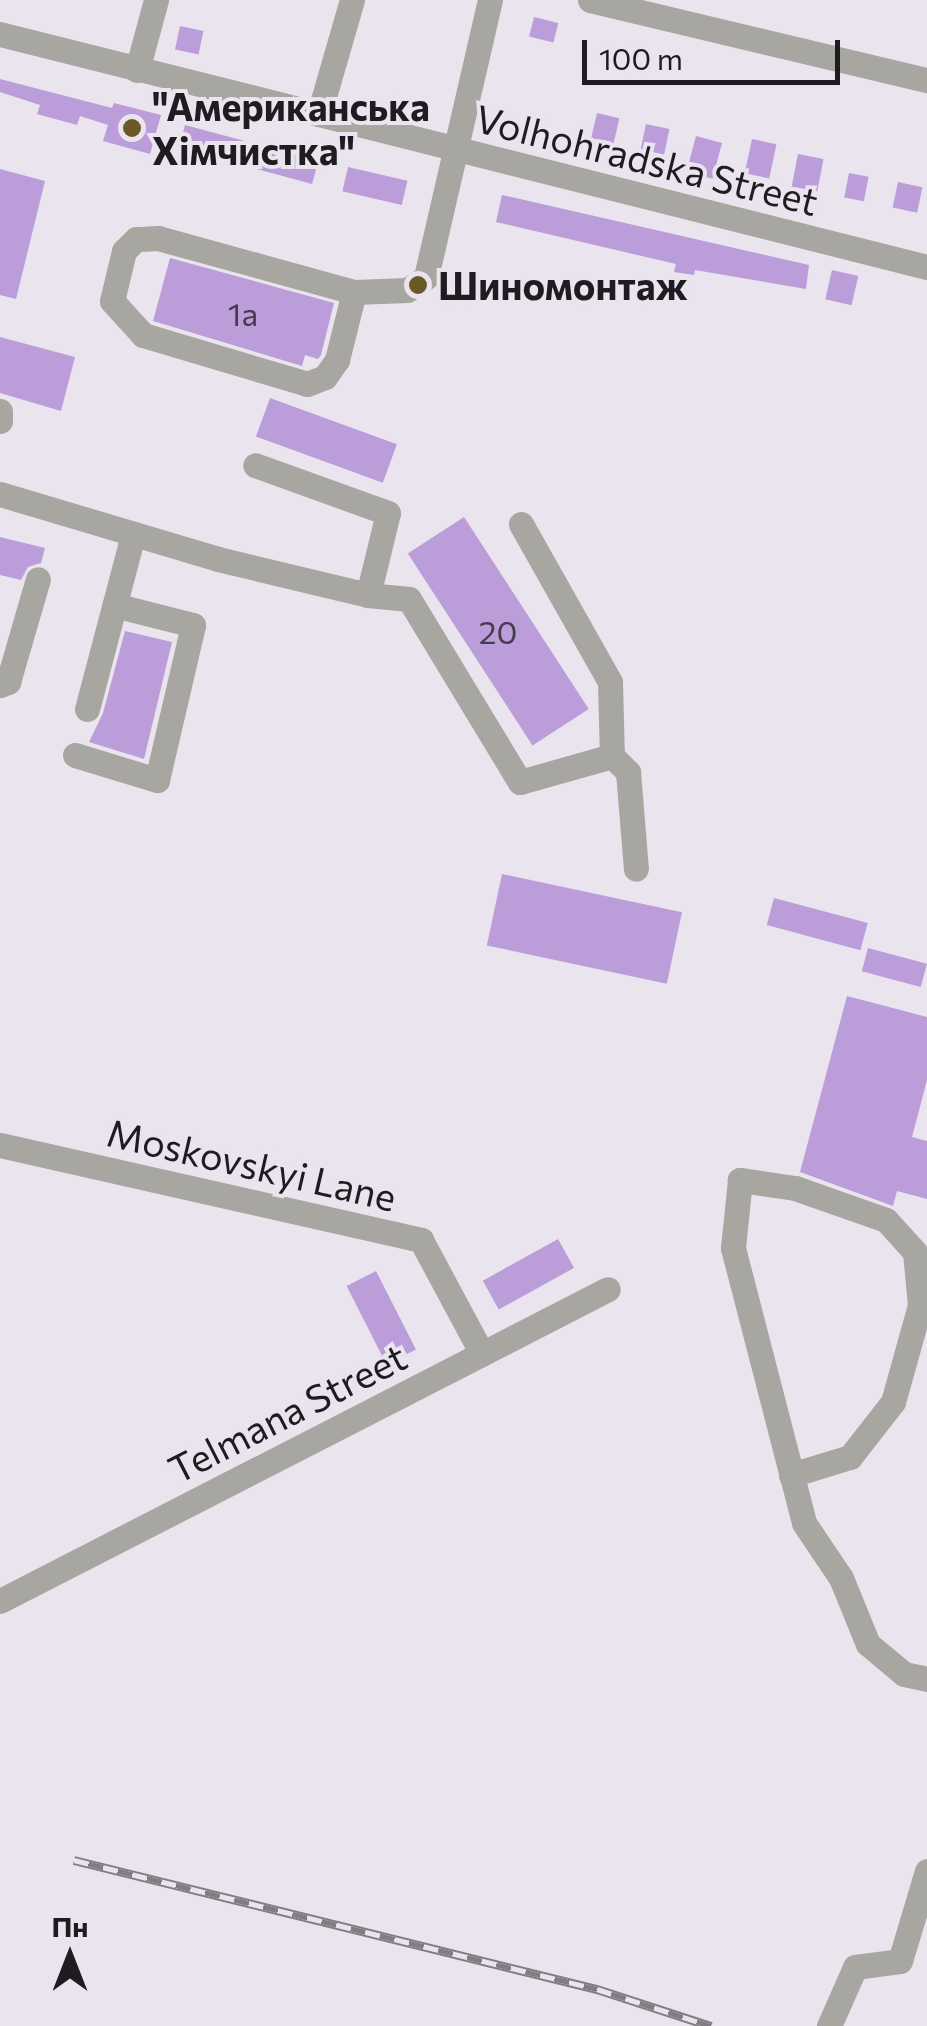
<!DOCTYPE html>
<meta charset="utf-8">
<style>
body{margin:0}
#map{position:relative;width:927px;height:2026px;overflow:hidden;background:#e9e4ee;font-family:Commissioner,sans-serif}
div>[style]{position:absolute}
.building>*{inset:0;background:#bb9dda;transform-origin:0 0}
.minor>*{height:25px;margin:-12.5px;padding:0 12.5px;transform-origin:12.5px;border-radius:12.5px;background:#a7a6a1}
.rail>*{height:9px;margin-top:-4.5px;transform-origin:0;background:repeating-linear-gradient(90deg,#e9e4ee 0 15px,#807d83 0 30px);box-sizing:border-box;border-block:2px solid #807d83}
.dots>*{width:28px;height:28px;translate:-50% -50%;box-sizing:border-box;border:5px solid #e9e4ee;border-radius:50%}
span{translate:-50% -50%;white-space:nowrap;text-align:center;line-height:1.15;-webkit-text-stroke:8px #e9e4ee;paint-order:stroke}
.number-label{font-size:32px;color:#453c4e}
.number-label span{-webkit-text-stroke-width:0}
.poi-label{font-size:38px;color:#1e1c20;font-weight:700}
.left{translate:0 -50%;text-align:left}
.street-label{font-size:38px;color:#1e1c20}
.north{position:absolute;left:20px;top:1906px;width:100px;height:100px;-webkit-text-stroke:8px #e9e4ee;paint-order:stroke;rotate:0deg;font-size:28px;font-weight:700;line-height:40px;text-align:center;color:#1e1c20}
.north::after{content:'';display:block;margin:auto;width:35px;height:45px;background:#1e1c20;clip-path:polygon(50% 0,100% 100%,50% 72%,0 100%)}
.scale{position:absolute;left:582px;top:40px;width:258px;height:45px;box-sizing:border-box;border:5px solid #1e1c20;border-top:0;padding-left:12px;font-size:30px;line-height:35px;white-space:nowrap;color:#1e1c20;-webkit-text-stroke:8px #e9e4ee;paint-order:stroke}
</style>
<div id="map">
<div class="building">
<div style="left:534px;top:17px;width:25px;height:20px;rotate:14deg"></div>
<div style="left:180px;top:26px;width:24px;height:24px;rotate:12deg"></div>
<div style="clip-path:polygon(0 79px,112px 108px,114px 103px,161px 115px,150px 154px,103px 141px,108px 125px,80px 116px,77px 125px,37px 114px,40px 105px,0 92px)"></div>
<div style="left:597px;top:113px;width:23px;height:26px;rotate:13deg"></div>
<div style="left:646px;top:124px;width:24px;height:26px;rotate:12deg"></div>
<div style="left:185px;top:125px;width:138px;height:24px;rotate:15deg"></div>
<div style="left:696px;top:136px;width:27px;height:37px;rotate:15deg"></div>
<div style="left:752px;top:139px;width:25px;height:35px;rotate:12deg"></div>
<div style="left:798px;top:154px;width:26px;height:33px;rotate:11deg"></div>
<div style="left:348px;top:167px;width:61px;height:25px;rotate:13deg"></div>
<div style="clip-path:polygon(0 169px,45px 181px,16px 299px,0 295px)"></div>
<div style="left:849px;top:173px;width:20px;height:25px;rotate:11deg"></div>
<div style="left:898px;top:182px;width:25px;height:26px;rotate:12deg"></div>
<div style="clip-path:polygon(502px 195px,809px 265px,806px 289px,695px 270px,694px 275px,674px 272px,676px 264px,496px 222px)"></div>
<div style="clip-path:polygon(170px 258px,334px 303px,321px 355px,318px 359px,305px 355px,302px 366px,153px 321px)"></div>
<div style="left:832px;top:270px;width:27px;height:30px;rotate:13deg"></div>
<div style="clip-path:polygon(0 337px,75px 357px,61px 411px,0 393px)"></div>
<div style="left:270px;top:398px;width:135px;height:41px;rotate:20deg"></div>
<div style="left:464px;top:517px;width:229px;height:67px;rotate:57deg"></div>
<div style="clip-path:polygon(0 537px,45px 548px,41px 563px,28px 567px,21px 580px,0 575px)"></div>
<div style="clip-path:polygon(125px 631px,172px 642px,144px 759px,89px 742px,103px 713px)"></div>
<div style="left:502px;top:874px;width:184px;height:73px;rotate:12deg"></div>
<div style="left:774px;top:898px;width:97px;height:28px;rotate:15deg"></div>
<div style="left:868px;top:948px;width:61px;height:24px;rotate:15deg"></div>
<div style="clip-path:polygon(847px 996px,927px 1017px,927px 1080px,912px 1137px,927px 1141px,927px 1199px,897px 1191px,893px 1206px,800px 1172px)"></div>
<div style="left:558px;top:1239px;width:33px;height:86px;rotate:61deg"></div>
<div style="left:376px;top:1271px;width:88px;height:33px;rotate:63deg"></div>
</div>
<div class="minor">
<div style="left:590px;top:0;width:346px;rotate:13.4deg"></div>
<div style="left:0;top:34px;width:956px;rotate:14.11deg"></div>
<div style="left:137px;top:70px;width:73px;rotate:-74.8deg"></div>
<div style="left:319px;top:114px;width:119px;rotate:-73.9deg"></div>
<div style="left:354px;top:292px;width:203px;rotate:-164.6deg"></div>
<div style="left:158px;top:238px;width:22px;rotate:177deg"></div>
<div style="left:136px;top:239px;width:17px;rotate:135deg"></div>
<div style="left:124px;top:251px;width:51px;rotate:103.5deg"></div>
<div style="left:112px;top:301px;width:46px;rotate:47.6deg"></div>
<div style="left:143px;top:335px;width:171px;rotate:16.6deg"></div>
<div style="left:307px;top:384px;width:19px;rotate:-21deg"></div>
<div style="left:325px;top:377px;width:21px;rotate:-55deg"></div>
<div style="left:337px;top:360px;width:70px;rotate:-76deg"></div>
<div style="left:354px;top:292px;width:53px;rotate:-2.2deg"></div>
<div style="left:407px;top:290px;width:23px;rotate:-34deg"></div>
<div style="left:426px;top:277px;width:284px;rotate:-77deg"></div>
<div style="left:0;top:411px;width:10px;rotate:90deg"></div>
<div style="left:0;top:494px;width:227px;rotate:16.6deg"></div>
<div style="left:218px;top:559px;width:154px;rotate:13.5deg"></div>
<div style="left:368px;top:595px;width:84px;rotate:-76.3deg"></div>
<div style="left:388px;top:513px;width:141px;rotate:-160.2deg"></div>
<div style="left:521px;top:524px;width:181px;rotate:60.6deg"></div>
<div style="left:610px;top:682px;width:74px;rotate:88.5deg"></div>
<div style="left:368px;top:595px;width:41px;rotate:5.6deg"></div>
<div style="left:409px;top:599px;width:214px;rotate:58.8deg"></div>
<div style="left:520px;top:782px;width:96px;rotate:-15.8deg"></div>
<div style="left:612px;top:756px;width:23px;rotate:45deg"></div>
<div style="left:628px;top:772px;width:97px;rotate:85.3deg"></div>
<div style="left:0;top:685px;width:9px;rotate:-21deg"></div>
<div style="left:8px;top:682px;width:107px;rotate:-73.8deg"></div>
<div style="left:87px;top:709px;width:180px;rotate:-75.2deg"></div>
<div style="left:75px;top:755px;width:86px;rotate:17deg"></div>
<div style="left:157px;top:780px;width:159px;rotate:-76.9deg"></div>
<div style="left:193px;top:625px;width:81px;rotate:-165.8deg"></div>
<div style="left:0;top:1145px;width:432px;rotate:12.7deg"></div>
<div style="left:421px;top:1240px;width:129px;rotate:61.8deg"></div>
<div style="left:791px;top:1475px;width:62px;rotate:-17deg"></div>
<div style="left:850px;top:1457px;width:70px;rotate:-52deg"></div>
<div style="left:893px;top:1402px;width:101px;rotate:-74.4deg"></div>
<div style="left:920px;top:1305px;width:53px;rotate:-95.4deg"></div>
<div style="left:915px;top:1252px;width:43px;rotate:-132.2deg"></div>
<div style="left:886px;top:1220px;width:96px;rotate:-160.6deg"></div>
<div style="left:795px;top:1188px;width:56px;rotate:-171.7deg"></div>
<div style="left:740px;top:1180px;width:68px;rotate:95.9deg"></div>
<div style="left:733px;top:1248px;width:284px;rotate:75.5deg"></div>
<div style="left:804px;top:1523px;width:66px;rotate:56.1deg"></div>
<div style="left:841px;top:1578px;width:71px;rotate:67.8deg"></div>
<div style="left:868px;top:1644px;width:47px;rotate:39.8deg"></div>
<div style="left:904px;top:1674px;width:24px;rotate:12deg"></div>
<div style="left:0;top:1601px;width:683px;rotate:-27.16deg"></div>
<div style="left:829px;top:2026px;width:64px;rotate:-66.2deg"></div>
<div style="left:855px;top:1967px;width:45px;rotate:-7.6deg"></div>
<div style="left:900px;top:1961px;width:94px;rotate:-73.3deg"></div>
</div>
<div class="rail">
<div style="left:74px;top:1860px;width:539px;rotate:13.86deg"></div>
<div style="left:597px;top:1989px;width:120px;rotate:18deg"></div>
</div>
<div class="dots">
<div style="left:132px;top:128px;background:#6a5927"></div>
<div style="left:418px;top:285px;background:#6a5927"></div>
</div>
<div class="number-label">
<span style="left:243px;top:313px">1а</span>
<span style="left:498px;top:631px">20</span>
</div>
<div class="poi-label">
<span class="left" style="left:152px;top:128px">"Американська<br>Хімчистка"</span>
<span class="left" style="left:438px;top:285px">Шиномонтаж</span>
</div>
<div class="street-label">
<span style="left:647px;top:159px;rotate:14deg">Volhohradska Street</span>
<span style="left:252px;top:1164px;rotate:13deg">Moskovskyi Lane</span>
<span style="left:287px;top:1412px;rotate:-27deg">Telmana Street</span>
</div>
<div class="north">Пн</div>
<div class="scale">100 m</div>
</div>
